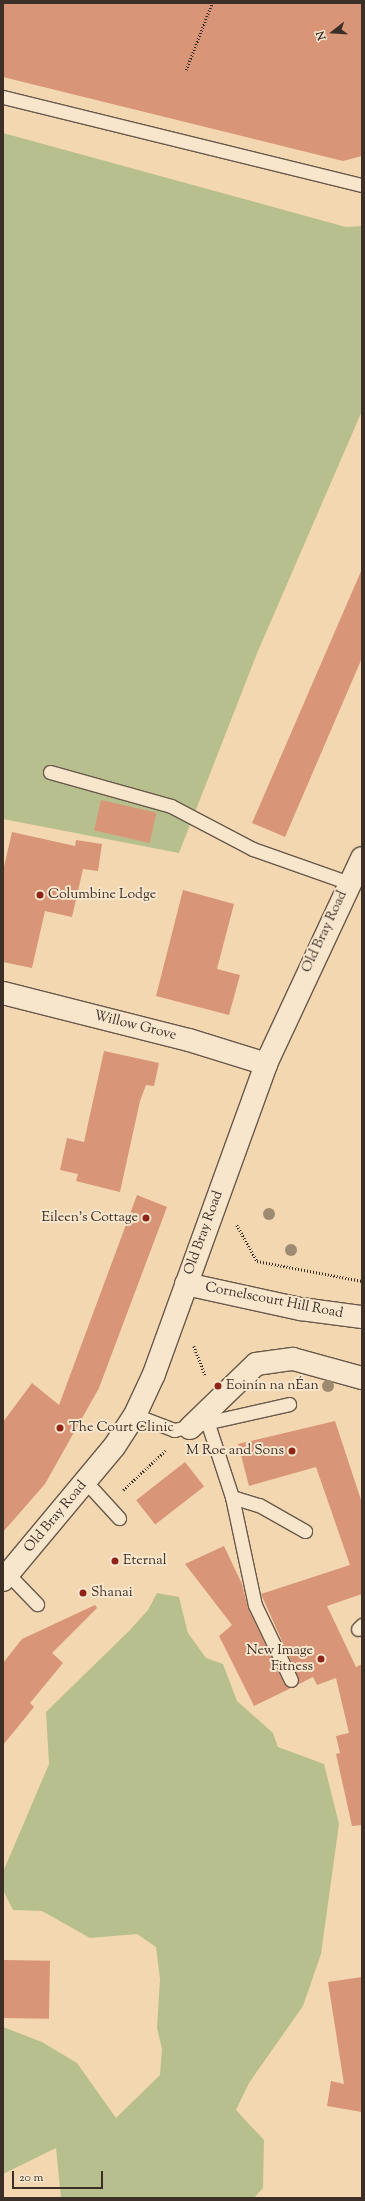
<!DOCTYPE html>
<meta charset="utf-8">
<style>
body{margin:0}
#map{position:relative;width:365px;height:2201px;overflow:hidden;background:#f3d7b1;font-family:"Sorts Mill Goudy",serif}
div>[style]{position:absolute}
.green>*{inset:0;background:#b8bf8e}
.building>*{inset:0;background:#d99578;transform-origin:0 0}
.path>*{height:2.5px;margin-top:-1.25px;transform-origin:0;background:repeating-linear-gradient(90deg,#3b2f27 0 1px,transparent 0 3px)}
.roads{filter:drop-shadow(1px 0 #69594a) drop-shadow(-1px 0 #69594a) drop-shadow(0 1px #69594a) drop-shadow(0 -1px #69594a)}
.lane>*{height:13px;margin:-6.5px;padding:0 6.5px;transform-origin:6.5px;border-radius:6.5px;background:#f7e5cc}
.street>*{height:22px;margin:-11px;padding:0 11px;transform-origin:11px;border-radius:11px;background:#f7e5cc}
.secondary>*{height:22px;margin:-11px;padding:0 11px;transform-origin:11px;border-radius:11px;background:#f7e5cc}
.trees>*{width:12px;height:12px;margin:-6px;border-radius:50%;background:#9c8b71}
.dots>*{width:11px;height:11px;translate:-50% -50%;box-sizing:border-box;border:2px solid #f7e5cc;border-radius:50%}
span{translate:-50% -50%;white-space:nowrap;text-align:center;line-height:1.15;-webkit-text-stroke:4px #f7e5cc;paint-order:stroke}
.poi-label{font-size:14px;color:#3b2f27}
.left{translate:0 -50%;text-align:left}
.right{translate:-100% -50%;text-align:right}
.street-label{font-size:14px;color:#3b2f27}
.frame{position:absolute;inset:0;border:4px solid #3b2f27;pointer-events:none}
.north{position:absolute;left:313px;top:12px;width:40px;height:40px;-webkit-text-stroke:3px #f7e5cc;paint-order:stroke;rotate:253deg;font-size:11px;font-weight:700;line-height:16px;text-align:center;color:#3b2f27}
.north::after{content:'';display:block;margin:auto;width:14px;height:18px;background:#3b2f27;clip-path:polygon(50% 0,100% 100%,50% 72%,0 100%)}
.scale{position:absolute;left:12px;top:2171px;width:91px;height:18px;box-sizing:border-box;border:2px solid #3b2f27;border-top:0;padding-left:5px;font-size:12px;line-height:14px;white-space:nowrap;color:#3b2f27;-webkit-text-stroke:3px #f7e5cc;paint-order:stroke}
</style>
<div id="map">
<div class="green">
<div style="clip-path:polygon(3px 133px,346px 227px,362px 226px,362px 411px,258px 651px,179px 853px,3px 819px)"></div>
<div style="clip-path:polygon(157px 1593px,179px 1597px,188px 1633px,206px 1658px,223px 1664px,237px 1701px,273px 1733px,278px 1747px,324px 1764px,339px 1824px,321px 1954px,303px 2006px,249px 2083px,236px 2110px,264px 2140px,263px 2188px,254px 2198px,61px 2198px,56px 2148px,3px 2174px,3px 2027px,42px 2042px,77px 2063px,116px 2118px,160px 2075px,162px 2049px,157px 2028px,160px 1979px,156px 1947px,137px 1934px,90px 1938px,42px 1911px,13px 1910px,3px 1890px,3px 1872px,49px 1764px,46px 1712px,129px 1631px,148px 1610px)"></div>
</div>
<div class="building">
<div style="clip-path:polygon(3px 3px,362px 3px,362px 156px,343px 161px,3px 77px)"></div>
<div style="clip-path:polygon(362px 569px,362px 658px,285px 837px,252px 823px)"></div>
<div style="left:101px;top:800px;width:57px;height:31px;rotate:13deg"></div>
<div style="clip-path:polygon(12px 832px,75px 846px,76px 840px,102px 844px,98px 871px,83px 869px,72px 917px,45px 911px,32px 968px,3px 962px,3px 871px)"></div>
<div style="clip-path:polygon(183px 890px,234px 904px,217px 969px,240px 975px,229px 1015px,156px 996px)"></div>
<div style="clip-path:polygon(104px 1051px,159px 1063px,154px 1086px,146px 1085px,140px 1101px,120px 1192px,76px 1181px,78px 1174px,60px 1170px,67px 1138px,84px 1142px)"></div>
<div style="clip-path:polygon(137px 1195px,167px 1207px,99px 1388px,45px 1484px,3px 1532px,3px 1422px,32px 1383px,59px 1405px)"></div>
<div style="clip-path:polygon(335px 1421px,362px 1503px,362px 1594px,327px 1606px,356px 1667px,362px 1664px,362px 1825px,352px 1826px,336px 1754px,340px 1753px,336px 1736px,349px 1733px,336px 1678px,317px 1685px,313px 1677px,297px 1685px,298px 1677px,261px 1594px,350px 1565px,316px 1467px,249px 1486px,238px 1444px)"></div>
<div style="left:185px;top:1462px;width:31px;height:62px;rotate:52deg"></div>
<div style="clip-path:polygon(224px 1546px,242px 1584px,248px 1608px,284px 1683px,291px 1688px,254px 1706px,219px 1636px,232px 1625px,185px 1564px)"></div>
<div style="clip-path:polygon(95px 1605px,97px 1608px,52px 1653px,63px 1663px,30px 1703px,34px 1707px,3px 1745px,3px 1663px,22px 1639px)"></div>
<div style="left:3px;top:1960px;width:47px;height:58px;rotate:1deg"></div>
<div style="clip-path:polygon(362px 1977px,362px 2112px,327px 2106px,331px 2081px,344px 2084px,328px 1982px)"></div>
</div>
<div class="path">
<div style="left:186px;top:70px;width:72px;rotate:-68.8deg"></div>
<div style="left:237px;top:1225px;width:41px;rotate:60.9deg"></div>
<div style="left:257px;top:1261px;width:107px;rotate:10.8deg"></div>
<div style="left:194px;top:1346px;width:31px;rotate:69deg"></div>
<div style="left:123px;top:1490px;width:59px;rotate:-42.9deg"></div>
</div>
<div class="roads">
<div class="lane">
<div style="left:3px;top:97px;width:370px;rotate:13.8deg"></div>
<div style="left:50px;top:772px;width:126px;rotate:15.7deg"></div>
<div style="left:171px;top:806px;width:93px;rotate:27.7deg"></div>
<div style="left:253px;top:849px;width:102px;rotate:19.5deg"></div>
<div style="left:135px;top:1415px;width:42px;rotate:21deg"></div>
<div style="left:174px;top:1430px;width:118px;rotate:-12.7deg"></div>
<div style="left:208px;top:1424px;width:77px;rotate:71.8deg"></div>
<div style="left:232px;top:1497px;width:110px;rotate:78deg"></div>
<div style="left:255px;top:1605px;width:83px;rotate:64.4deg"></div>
<div style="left:86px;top:1482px;width:49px;rotate:47.5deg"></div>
<div style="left:232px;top:1497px;width:28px;rotate:17deg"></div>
<div style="left:259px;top:1505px;width:53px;rotate:29.5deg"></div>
<div style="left:8px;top:1574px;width:42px;rotate:46deg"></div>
<div style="left:358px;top:1629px;width:6px;rotate:-45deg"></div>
</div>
<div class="street">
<div style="left:3px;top:993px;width:192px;rotate:14.2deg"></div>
<div style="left:189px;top:1040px;width:81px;rotate:17.3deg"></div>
<div style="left:190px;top:1428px;width:92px;rotate:-44.1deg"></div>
<div style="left:256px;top:1364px;width:37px;rotate:-8deg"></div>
<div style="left:293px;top:1359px;width:72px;rotate:15.4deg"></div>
</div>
<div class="secondary">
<div style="left:186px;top:1284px;width:118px;rotate:12.3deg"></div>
<div style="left:301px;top:1309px;width:62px;rotate:7.5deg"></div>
<div style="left:3px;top:1580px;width:173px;rotate:-50.2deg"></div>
<div style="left:114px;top:1447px;width:38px;rotate:-57deg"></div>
<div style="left:135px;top:1415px;width:45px;rotate:-65.1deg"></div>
<div style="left:154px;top:1374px;width:330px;rotate:-70.1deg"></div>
<div style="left:266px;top:1064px;width:227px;rotate:-65deg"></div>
</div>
</div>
<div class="trees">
<div style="left:269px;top:1214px"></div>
<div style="left:291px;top:1250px"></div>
<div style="left:328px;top:1386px"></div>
</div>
<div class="dots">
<div style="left:40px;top:895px;background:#8f2418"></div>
<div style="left:146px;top:1218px;background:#8f2418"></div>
<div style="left:218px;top:1386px;background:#8f2418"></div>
<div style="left:60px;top:1428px;background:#8f2418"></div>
<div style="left:292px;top:1451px;background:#8f2418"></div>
<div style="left:115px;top:1561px;background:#8f2418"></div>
<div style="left:83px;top:1593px;background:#8f2418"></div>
<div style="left:321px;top:1659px;background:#8f2418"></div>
</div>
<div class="poi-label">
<span class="left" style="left:48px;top:895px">Columbine Lodge</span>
<span class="right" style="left:138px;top:1218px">Eileen's Cottage</span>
<span class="left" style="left:226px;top:1386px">Eoinín na nÉan</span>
<span class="left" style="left:69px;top:1428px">The Court Clinic</span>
<span class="right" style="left:284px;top:1451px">M Roe and Sons</span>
<span class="left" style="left:123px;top:1561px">Eternal</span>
<span class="left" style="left:91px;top:1593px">Shanai</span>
<span class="right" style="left:313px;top:1659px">New Image<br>Fitness</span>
</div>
<div class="street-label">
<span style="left:325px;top:932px;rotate:-65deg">Old Bray Road</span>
<span style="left:135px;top:1026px;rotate:14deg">Willow Grove</span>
<span style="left:204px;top:1233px;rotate:-70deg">Old Bray Road</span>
<span style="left:274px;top:1301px;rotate:11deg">Cornelscourt Hill Road</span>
<span style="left:56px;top:1517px;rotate:-50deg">Old Bray Road</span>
</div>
<div class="frame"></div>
<div class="north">N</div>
<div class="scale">20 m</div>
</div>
